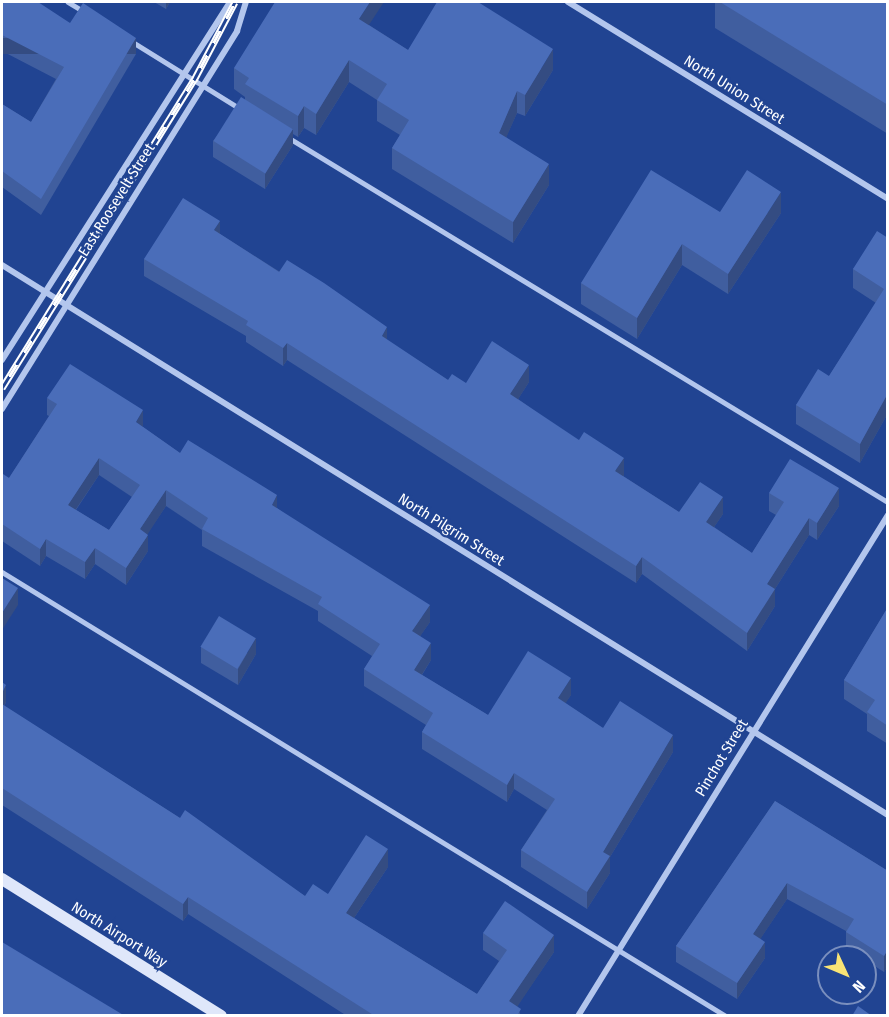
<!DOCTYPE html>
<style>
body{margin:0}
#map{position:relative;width:889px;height:1017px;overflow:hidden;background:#214492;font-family:"Fira Sans Condensed",sans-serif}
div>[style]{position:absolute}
.lane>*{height:4.5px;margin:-2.25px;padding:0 2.25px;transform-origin:2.25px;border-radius:2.25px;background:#b3c6ed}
.street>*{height:6px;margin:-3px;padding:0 3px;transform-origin:3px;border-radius:3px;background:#b3c6ed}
.secondary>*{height:12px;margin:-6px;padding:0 6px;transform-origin:6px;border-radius:6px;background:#dfe7fa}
.rail>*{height:7px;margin-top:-3.5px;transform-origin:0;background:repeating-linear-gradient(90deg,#214492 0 14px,#fff 0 28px);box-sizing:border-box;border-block:2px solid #fff}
.wall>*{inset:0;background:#405e9f}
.shaded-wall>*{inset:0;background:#344c82;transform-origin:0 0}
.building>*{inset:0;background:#4a6db9;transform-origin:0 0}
span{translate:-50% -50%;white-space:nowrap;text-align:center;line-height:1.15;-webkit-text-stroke:4.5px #214492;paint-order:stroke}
.street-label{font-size:15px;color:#fff}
.frame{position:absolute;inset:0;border:3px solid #fff;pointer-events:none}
.north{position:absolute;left:817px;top:945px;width:60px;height:60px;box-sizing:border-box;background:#214492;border:2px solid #7a8fbe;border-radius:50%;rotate:134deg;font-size:16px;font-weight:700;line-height:24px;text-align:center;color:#fff}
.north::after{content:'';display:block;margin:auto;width:21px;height:27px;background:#f9e475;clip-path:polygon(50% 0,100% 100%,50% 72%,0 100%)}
</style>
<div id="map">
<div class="lane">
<div style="left:68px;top:2px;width:17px;rotate:31deg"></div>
<div style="left:131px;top:41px;width:127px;rotate:31.8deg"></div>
<div style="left:289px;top:138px;width:701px;rotate:31.29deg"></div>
<div style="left:2px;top:572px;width:849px;rotate:31.52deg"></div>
</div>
<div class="street">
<div style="left:568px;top:2px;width:376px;rotate:31.6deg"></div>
<div style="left:2px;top:265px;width:1043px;rotate:31.83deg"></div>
<div style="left:2px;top:360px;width:424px;rotate:-57.5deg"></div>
<div style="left:2px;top:409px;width:445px;rotate:-58.1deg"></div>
<div style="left:237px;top:31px;width:30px;rotate:-73deg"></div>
<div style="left:578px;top:1016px;width:589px;rotate:-58.25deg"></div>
</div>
<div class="secondary">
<div style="left:2px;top:879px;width:258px;rotate:32deg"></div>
</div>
<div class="rail">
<div style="left:2px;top:388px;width:363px;rotate:-58.1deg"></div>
<div style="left:194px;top:80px;width:88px;rotate:-62.3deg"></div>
</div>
<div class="wall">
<div style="clip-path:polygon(2px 2px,70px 23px,136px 54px,41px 215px,2px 187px,2px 104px,31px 122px,56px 79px,2px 51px)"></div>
<div style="clip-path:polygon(154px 2px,170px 2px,166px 9px)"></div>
<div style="clip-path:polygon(715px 2px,888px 2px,888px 134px,715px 28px)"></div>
<div style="clip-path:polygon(369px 25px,408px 50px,553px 70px,525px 116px,517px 113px,506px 137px,549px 185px,513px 243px,392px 169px,392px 148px,400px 135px,377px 121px,377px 100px,349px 82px,316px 135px,304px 128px,298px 137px,293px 134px,293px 145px,265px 189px,213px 157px,213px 141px,245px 100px,245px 97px,234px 89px,234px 68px)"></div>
<div style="clip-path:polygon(720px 212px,781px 213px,728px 294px,682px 265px,637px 339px,581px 304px,581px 283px)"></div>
<div style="clip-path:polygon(220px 234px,387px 340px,448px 380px,466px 383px,529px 382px,518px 399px,624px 475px,623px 476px,679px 512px,723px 514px,714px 527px,752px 553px,776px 515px,769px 511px,769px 493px,839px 506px,817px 540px,809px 535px,775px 589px,775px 606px,747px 651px,642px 574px,636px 583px,287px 360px,283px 366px,246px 342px,246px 336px,144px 276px,144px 259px)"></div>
<div style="clip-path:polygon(888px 238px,888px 413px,860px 463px,796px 424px,796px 405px,829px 376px,876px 303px,853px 288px,853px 269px)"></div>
<div style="clip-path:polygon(evenodd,47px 398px,143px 427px,180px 453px,277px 508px,430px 622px,420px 636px,431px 660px,422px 675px,488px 715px,571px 695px,565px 703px,603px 728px,673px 752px,610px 857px,610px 873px,587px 909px,521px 867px,521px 850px,547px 810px,514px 789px,507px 802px,422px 749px,422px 732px,426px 725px,364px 686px,364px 669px,372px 656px,318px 621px,318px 611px,202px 546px,202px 530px,166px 506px,147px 534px,148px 551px,126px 585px,95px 564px,85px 579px,46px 556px,40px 566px,2px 541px,2px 475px,9px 478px,49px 416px,47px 415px,47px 398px,99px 475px,132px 497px,109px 530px,76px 510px,99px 475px)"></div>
<div style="clip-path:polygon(888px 607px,888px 744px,867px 731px,867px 714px,844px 699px,844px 680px)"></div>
<div style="clip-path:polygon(201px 647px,256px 654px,238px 685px,201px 663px)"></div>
<div style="clip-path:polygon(2px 682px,6px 702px,4px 706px,180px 818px,305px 896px,328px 894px,388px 867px,354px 918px,477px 994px,499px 961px,483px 950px,483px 933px,554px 952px,517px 1006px,521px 1016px,347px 1016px,188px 914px,183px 921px,2px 805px)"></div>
<div style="clip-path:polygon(775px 801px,888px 871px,888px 968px,887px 967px,884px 972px,865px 960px,865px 957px,860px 957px,846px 948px,846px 931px,787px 899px,760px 939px,765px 958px,737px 999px,676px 962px,676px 946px)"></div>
</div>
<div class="shaded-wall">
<div style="clip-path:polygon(166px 2px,170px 2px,166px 9px)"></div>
<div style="clip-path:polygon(370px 2px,384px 2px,359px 40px,359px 19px)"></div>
<div style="left:136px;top:38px;width:16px;height:187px;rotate:90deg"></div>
<div style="clip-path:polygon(553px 49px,553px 70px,525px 116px,525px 95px)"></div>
<div style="clip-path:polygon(349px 60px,349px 82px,316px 135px,316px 114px)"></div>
<div style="clip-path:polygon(517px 91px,517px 113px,499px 154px,499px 133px)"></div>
<div style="clip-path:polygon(304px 106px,304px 128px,298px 137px,298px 116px)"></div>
<div style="clip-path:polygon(293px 129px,293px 145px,265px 189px,265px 174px)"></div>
<div style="clip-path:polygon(549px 164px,549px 185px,513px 243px,513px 222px)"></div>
<div style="clip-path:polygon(781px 192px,781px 213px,728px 294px,728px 274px)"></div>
<div style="clip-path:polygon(220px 221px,220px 239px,214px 230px)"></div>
<div style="clip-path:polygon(682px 244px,682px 265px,637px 339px,637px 318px)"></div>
<div style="clip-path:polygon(387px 327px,387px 345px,382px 336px)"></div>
<div style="clip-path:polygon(287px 343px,287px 360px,283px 366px,283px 348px)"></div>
<div style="clip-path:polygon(529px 365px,529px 382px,510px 412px,510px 394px)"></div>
<div style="clip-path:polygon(888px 393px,888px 413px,860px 463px,860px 444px)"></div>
<div style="clip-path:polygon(143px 410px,143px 427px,136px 422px)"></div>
<div style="clip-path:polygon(99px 458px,99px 475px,68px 521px,68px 505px)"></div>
<div style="clip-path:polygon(624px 458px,624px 475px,615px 488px,615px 471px)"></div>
<div style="clip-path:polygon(839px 488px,839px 506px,817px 540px,817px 523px)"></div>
<div style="clip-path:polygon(166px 490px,166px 506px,140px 546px,140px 529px)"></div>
<div style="clip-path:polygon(277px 495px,277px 512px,272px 505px)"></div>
<div style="clip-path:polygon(723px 497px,723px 514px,706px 539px,706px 522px)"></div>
<div style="clip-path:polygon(809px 518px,809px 535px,775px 589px,775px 606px,747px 651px,747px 633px,767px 584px)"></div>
<div style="clip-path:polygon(148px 535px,148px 551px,126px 585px,126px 568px)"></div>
<div style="clip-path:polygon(46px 539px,46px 556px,40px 566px,40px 549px)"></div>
<div style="clip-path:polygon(95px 548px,95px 564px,85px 579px,85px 562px)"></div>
<div style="clip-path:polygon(642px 557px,642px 574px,636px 583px,636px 566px)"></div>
<div style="clip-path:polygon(18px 588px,18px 605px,2px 630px,2px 613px)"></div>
<div style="clip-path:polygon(430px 605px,430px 622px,412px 648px,412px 631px)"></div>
<div style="clip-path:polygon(256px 638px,256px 654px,238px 685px,238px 669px)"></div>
<div style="clip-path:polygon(431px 643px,431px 660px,414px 687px,414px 670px)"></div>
<div style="clip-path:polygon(571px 678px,571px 695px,558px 715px,558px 698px)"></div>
<div style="clip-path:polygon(6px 685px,6px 702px,2px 710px,2px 693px)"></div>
<div style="clip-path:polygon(673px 735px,673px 752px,610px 857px,610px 873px,587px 909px,587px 892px,603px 852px)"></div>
<div style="clip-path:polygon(514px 773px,514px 789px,507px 802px,507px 785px)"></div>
<div style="clip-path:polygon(388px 849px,388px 867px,346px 930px,346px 913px)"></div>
<div style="clip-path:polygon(787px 883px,787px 899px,753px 950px,753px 934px)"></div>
<div style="clip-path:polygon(188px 897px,188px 914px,183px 921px,183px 904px)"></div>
<div style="clip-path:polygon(554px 935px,554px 952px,511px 1016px,509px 1001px)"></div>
<div style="clip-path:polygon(765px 942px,765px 958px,737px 999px,737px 983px)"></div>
<div style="clip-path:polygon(887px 951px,887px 967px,884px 972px,884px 956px)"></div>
</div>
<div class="building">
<div style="clip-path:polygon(2px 2px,38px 2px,70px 23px,83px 3px,136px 38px,41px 199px,2px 171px,2px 104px,31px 122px,64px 67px,2px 35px)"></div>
<div style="clip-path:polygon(275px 2px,370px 2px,359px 19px,408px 50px,437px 2px,478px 2px,553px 49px,525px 95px,517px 91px,499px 133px,549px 164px,513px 222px,392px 148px,409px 120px,377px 100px,387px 84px,349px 60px,316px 114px,304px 106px,298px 116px,245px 84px,249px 78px,234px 68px)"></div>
<div style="clip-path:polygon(720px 2px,888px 2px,888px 105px)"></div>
<div style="left:241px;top:97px;width:61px;height:52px;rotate:32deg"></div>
<div style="clip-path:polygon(651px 170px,720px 212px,747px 170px,781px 192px,728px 274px,682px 244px,637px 318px,581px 283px)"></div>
<div style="clip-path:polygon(183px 198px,220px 221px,214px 230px,279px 272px,287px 260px,324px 283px,387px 327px,382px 336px,448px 380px,452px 374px,466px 383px,492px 341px,529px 365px,510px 394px,579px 440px,584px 432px,624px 458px,615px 471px,679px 512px,700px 482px,723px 497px,706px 522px,752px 553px,784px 502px,769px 493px,790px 459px,839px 488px,817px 523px,809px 518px,767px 584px,775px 589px,747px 633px,642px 557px,636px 566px,287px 343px,283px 348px,246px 325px,248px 321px,144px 259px)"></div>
<div style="clip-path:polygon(877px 231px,888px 238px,888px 393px,860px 444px,796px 405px,818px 369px,829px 376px,884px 289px,853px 269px)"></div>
<div style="clip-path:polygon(evenodd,70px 364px,143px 410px,136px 422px,180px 453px,188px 440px,277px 495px,272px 505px,430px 605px,412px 631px,431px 643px,414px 670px,488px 715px,528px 651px,571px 678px,558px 698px,603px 728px,620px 701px,673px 735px,603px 852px,610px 856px,587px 892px,521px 850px,555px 799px,514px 773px,507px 785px,422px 732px,433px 713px,364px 669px,380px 644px,318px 604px,322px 597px,202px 529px,208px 518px,166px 490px,140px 529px,148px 535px,126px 568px,95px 548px,85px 562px,46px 539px,40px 549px,2px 524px,2px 475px,3px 474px,9px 478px,57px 404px,47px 398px,70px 364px,99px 458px,140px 485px,109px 530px,68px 505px,99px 458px)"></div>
<div style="clip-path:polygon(2px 578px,18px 588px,2px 613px)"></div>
<div style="clip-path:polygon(888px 607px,888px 726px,867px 712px,875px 700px,844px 680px)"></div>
<div style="left:219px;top:616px;width:43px;height:36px;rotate:31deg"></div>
<div style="clip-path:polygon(2px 682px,6px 685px,2px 693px)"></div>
<div style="clip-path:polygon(2px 704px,180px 818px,185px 810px,305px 896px,313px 884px,328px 894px,366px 835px,388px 849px,346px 913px,477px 994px,507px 950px,483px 933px,505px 901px,554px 935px,509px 1001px,521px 1009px,517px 1016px,375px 1016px,188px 897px,183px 904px,2px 788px)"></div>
<div style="clip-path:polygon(775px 801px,888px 871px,888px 952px,887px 951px,884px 956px,846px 932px,854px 919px,787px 883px,753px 934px,765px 942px,737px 983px,676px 946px)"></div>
<div style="clip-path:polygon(2px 942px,125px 1016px,2px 1016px)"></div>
<div style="clip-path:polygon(858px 1006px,872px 1016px,852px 1016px)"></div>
</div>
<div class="street-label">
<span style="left:734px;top:90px;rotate:32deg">North Union Street</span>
<span style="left:117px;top:200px;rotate:-58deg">East Roosevelt Street</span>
<span style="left:451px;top:530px;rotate:32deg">North Pilgrim Street</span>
<span style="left:722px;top:758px;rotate:-59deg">Pinchot Street</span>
<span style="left:119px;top:935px;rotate:32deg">North Airport Way</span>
</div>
<div class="frame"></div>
<div class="north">N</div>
</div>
